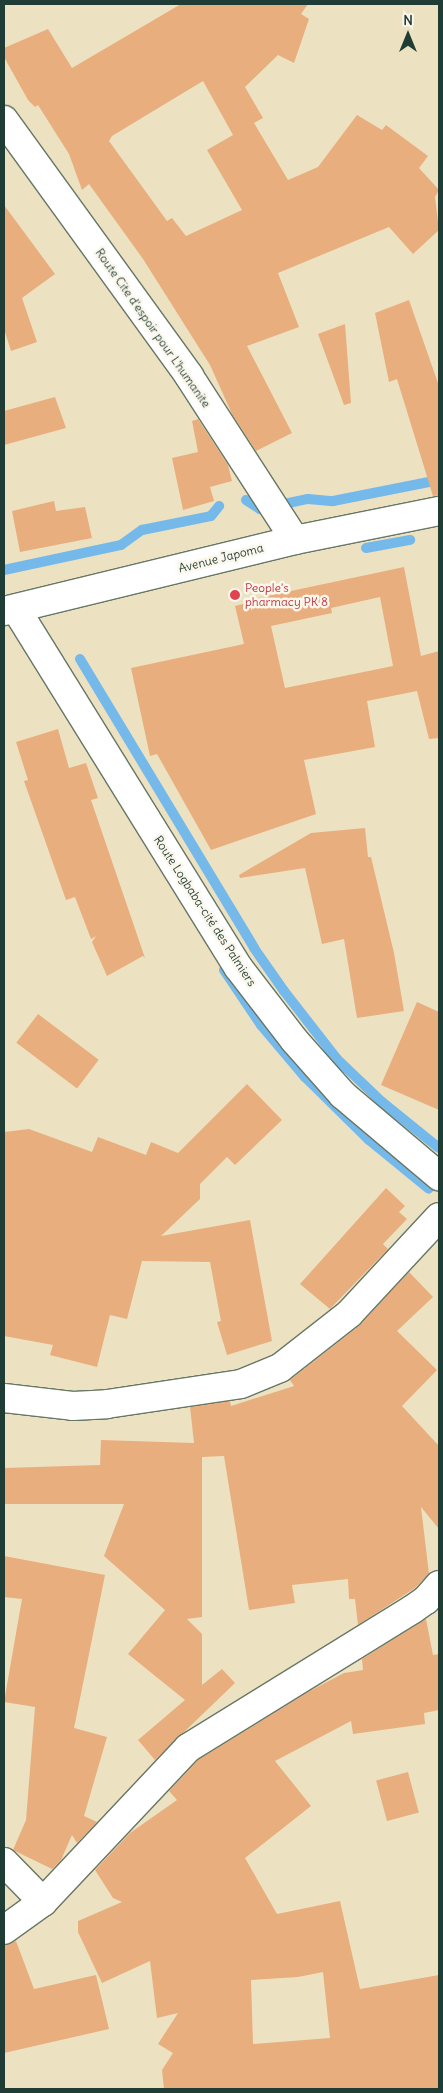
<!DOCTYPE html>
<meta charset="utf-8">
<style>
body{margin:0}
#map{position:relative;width:443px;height:2093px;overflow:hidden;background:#ece2c1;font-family:Delius,sans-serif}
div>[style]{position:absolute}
.stream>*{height:10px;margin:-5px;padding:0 5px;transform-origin:5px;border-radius:5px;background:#75b9eb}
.building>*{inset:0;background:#e9ae7e;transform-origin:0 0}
.roads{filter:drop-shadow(1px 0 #677765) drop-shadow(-1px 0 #677765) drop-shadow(0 1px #677765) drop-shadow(0 -1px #677765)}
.minor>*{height:28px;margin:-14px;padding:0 14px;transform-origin:14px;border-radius:14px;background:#fff}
.major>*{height:28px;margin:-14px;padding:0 14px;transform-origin:14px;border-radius:14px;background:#fff}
.dots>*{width:14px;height:14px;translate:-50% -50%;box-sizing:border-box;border:2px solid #fbf7ec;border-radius:50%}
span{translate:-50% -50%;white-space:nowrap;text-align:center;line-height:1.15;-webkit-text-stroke:5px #fbf7ec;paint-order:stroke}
.street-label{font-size:12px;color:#1f3d34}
.health-label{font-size:12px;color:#be3a42}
.left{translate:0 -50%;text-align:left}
.frame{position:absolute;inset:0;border:5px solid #1f3d34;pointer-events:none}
.north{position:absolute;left:383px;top:10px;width:50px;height:50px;-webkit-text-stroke:4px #fbf7ec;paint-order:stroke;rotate:0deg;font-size:14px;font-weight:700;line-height:20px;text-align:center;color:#1f3d34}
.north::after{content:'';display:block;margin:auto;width:18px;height:22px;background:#1f3d34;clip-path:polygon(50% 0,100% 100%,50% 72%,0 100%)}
</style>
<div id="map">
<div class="stream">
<div style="left:246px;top:500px;width:17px;rotate:33deg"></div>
<div style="left:260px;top:509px;width:49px;rotate:-11.8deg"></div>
<div style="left:308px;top:499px;width:25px;rotate:5deg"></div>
<div style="left:333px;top:501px;width:108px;rotate:-11.2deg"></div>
<div style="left:366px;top:548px;width:45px;rotate:-10.3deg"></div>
<div style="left:4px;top:570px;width:120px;rotate:-12.1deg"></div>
<div style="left:121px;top:545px;width:26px;rotate:-36deg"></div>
<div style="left:142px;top:530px;width:70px;rotate:-11.5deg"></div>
<div style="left:211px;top:516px;width:13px;rotate:-51deg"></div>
<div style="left:80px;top:659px;width:337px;rotate:58.9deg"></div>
<div style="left:254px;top:948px;width:52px;rotate:55.1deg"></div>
<div style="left:284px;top:991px;width:86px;rotate:52.1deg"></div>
<div style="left:337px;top:1059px;width:62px;rotate:43.7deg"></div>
<div style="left:382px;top:1102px;width:73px;rotate:38.9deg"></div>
<div style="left:224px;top:970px;width:66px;rotate:56.1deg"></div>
<div style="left:261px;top:1025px;width:68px;rotate:49.8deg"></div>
<div style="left:305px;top:1077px;width:90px;rotate:44.5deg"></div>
<div style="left:369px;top:1140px;width:77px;rotate:39.2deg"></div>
</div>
<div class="building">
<div style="clip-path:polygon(evenodd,181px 4px,308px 4px,301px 14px,309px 19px,294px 63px,278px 55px,245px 87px,263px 118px,254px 123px,288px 180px,318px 167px,357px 115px,382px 130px,386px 125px,428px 156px,419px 168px,439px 190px,435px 197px,439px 230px,413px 254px,389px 227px,278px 273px,299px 327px,247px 346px,292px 433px,256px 451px,232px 414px,210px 365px,143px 259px,89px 184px,82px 190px,69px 154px,38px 105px,35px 107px,28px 100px,4px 57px,4px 48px,48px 29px,72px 68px,181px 4px,203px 81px,233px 135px,207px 150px,242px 210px,186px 236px,172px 218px,167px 221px,109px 141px,112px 136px,203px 81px)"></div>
<div style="clip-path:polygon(4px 205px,55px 274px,22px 298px,37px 342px,11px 351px,4px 329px)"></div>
<div style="clip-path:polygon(409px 300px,439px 386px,439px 495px,433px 496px,397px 379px,389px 382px,375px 313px)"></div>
<div style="clip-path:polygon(345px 324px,351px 403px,344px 405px,318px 334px)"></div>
<div style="clip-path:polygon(55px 397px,66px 428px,4px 445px,4px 411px)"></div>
<div style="clip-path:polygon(198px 419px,228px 465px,232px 481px,210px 487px,214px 501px,183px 510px,172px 458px,198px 452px,192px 421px)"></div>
<div style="clip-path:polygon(54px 501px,56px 511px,85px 507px,92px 538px,20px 552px,12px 511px)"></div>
<div style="clip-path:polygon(evenodd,404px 567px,421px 656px,439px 651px,439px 738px,429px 739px,417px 691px,367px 701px,375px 747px,304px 760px,316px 814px,211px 850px,157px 754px,150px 756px,131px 668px,244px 644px,235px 606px,259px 600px,258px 598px,404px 567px,380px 597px,393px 666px,285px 688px,271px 626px,332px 613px,331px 608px,380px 597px)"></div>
<div style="clip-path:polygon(58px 729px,69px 768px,86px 763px,98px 798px,91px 800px,145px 958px,143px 956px,107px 976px,92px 942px,96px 936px,91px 939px,75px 897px,66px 900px,24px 781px,28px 780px,16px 742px)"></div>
<div style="clip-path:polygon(365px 828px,368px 857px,371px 857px,394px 953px,404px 1011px,357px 1018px,344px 939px,322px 944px,305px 868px,240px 878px,239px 875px,311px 833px)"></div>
<div style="clip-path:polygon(417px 1002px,439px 1012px,439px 1110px,381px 1085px)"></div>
<div style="left:38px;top:1014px;width:76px;height:36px;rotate:37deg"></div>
<div style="clip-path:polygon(247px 1084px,282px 1120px,235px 1165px,227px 1157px,200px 1184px,200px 1199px,161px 1236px,250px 1220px,272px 1341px,227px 1355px,217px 1322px,221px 1321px,210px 1262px,142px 1261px,127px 1319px,110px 1315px,97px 1367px,50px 1355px,53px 1345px,4px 1336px,4px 1132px,29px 1129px,92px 1152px,98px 1137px,146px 1155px,151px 1142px,178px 1153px)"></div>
<div style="clip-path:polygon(386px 1188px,405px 1206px,399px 1212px,407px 1219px,383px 1244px,388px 1249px,330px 1309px,300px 1284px)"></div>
<div style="clip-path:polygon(409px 1272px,433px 1297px,397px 1331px,437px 1370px,402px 1406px,439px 1446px,439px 1529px,421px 1507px,429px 1574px,415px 1588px,358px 1625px,355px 1599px,349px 1599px,348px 1579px,292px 1585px,295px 1603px,249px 1610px,224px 1456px,202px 1457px,202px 1617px,187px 1619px,202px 1634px,202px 1685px,222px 1669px,235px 1683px,155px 1760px,138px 1740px,185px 1700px,128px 1654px,165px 1610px,104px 1556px,124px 1504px,4px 1504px,4px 1468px,100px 1465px,101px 1440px,194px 1443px,190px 1407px,230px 1401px,231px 1406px,294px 1386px,290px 1380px,359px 1326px)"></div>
<div style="clip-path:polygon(4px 1556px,105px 1575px,74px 1728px,107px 1737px,84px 1816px,97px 1822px,77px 1843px,72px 1835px,61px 1860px,52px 1869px,13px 1850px,26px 1820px,35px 1707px,4px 1702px,22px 1599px,4px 1597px)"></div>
<div style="clip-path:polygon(evenodd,426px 1619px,433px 1655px,439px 1654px,439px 1710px,424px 1713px,425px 1724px,353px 1734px,351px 1721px,275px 1761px,311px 1806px,245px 1858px,277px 1914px,340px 1901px,360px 1989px,439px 1975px,439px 2089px,164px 2089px,162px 2070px,173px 2053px,158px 2044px,178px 2013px,157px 2018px,150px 1961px,102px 1983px,78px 1932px,78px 1921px,122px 1902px,113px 1898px,95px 1870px,130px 1833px,177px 1800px,169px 1791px,198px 1760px,308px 1692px,344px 1673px,363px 1670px,362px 1659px,426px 1619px,323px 1972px,330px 2038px,253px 2044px,251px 1980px,298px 1977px,323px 1972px)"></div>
<div style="left:408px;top:1772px;width:42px;height:33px;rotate:75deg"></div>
<div style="clip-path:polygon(16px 1941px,34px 1989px,96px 1975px,109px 2029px,4px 2053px,4px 1945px)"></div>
</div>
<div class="roads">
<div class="minor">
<div style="left:4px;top:120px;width:316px;rotate:54.1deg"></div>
<div style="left:189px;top:376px;width:195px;rotate:57.1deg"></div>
<div style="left:4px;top:1398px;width:69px;rotate:6.6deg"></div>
<div style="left:73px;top:1406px;width:34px;rotate:-3deg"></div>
<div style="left:107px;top:1404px;width:135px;rotate:-8.5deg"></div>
<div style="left:241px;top:1384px;width:42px;rotate:-22.3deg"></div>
<div style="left:280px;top:1368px;width:88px;rotate:-38deg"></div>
<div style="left:349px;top:1314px;width:132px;rotate:-47.1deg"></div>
<div style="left:4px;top:1862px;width:56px;rotate:45.7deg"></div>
<div style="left:4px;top:1930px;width:48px;rotate:-35.7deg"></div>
<div style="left:43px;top:1902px;width:212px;rotate:-46.7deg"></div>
<div style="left:188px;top:1748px;width:264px;rotate:-31.7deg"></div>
<div style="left:413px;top:1609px;width:16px;rotate:-35deg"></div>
<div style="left:426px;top:1600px;width:20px;rotate:-49deg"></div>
</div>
<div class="major">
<div style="left:16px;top:609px;width:421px;rotate:58.2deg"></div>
<div style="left:238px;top:967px;width:93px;rotate:52.4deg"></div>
<div style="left:295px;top:1041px;width:72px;rotate:48.4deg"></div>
<div style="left:343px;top:1095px;width:126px;rotate:40.2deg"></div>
<div style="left:4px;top:611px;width:300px;rotate:-13.7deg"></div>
<div style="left:295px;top:540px;width:147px;rotate:-11.4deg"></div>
</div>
</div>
<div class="dots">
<div style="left:235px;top:595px;background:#e0444e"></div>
</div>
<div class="street-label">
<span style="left:153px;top:328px;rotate:55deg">Route Cite d'espoir pour L'humanite</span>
<span style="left:221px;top:558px;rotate:-14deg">Avenue Japoma</span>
<span style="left:205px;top:911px;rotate:57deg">Route Logbaba-cité des Palmiers</span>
</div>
<div class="health-label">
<span class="left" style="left:245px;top:595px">People's<br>pharmacy PK 8</span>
</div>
<div class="frame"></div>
<div class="north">N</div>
</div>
